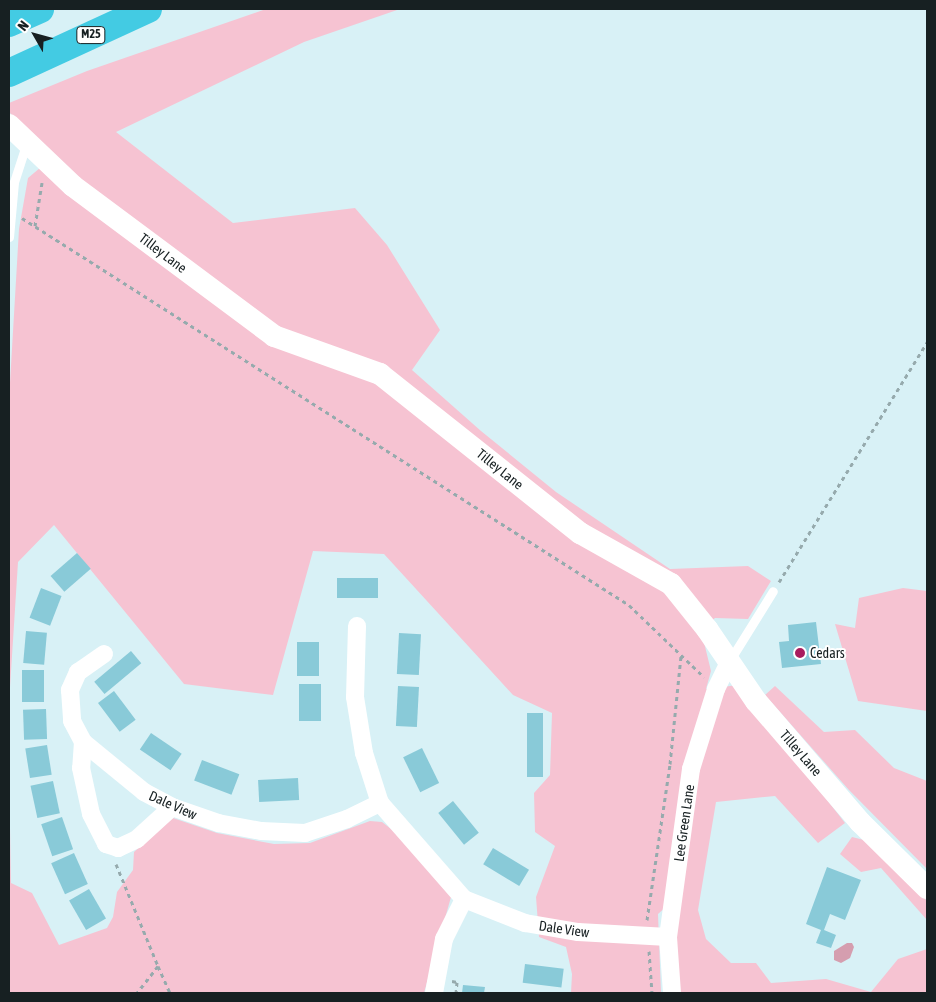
<!DOCTYPE html>
<style>
body{margin:0}
#map{position:relative;width:936px;height:1002px;overflow:hidden;background:#d8f1f6;font-family:"Asap Condensed",sans-serif}
div>[style]{position:absolute}
.green>*{inset:0;background:#f6c3d2}
.water>*{inset:0;background:#d59eaf}
.building>*{inset:0;background:#89cad8;transform-origin:0 0}
.path>*{height:3px;margin-top:-1.5px;transform-origin:0;background:repeating-linear-gradient(90deg,#96aaad 0 4px,transparent 0 8px)}
.service>*{height:9px;margin:-4.5px;padding:0 4.5px;transform-origin:4.5px;border-radius:4.5px;background:#fff}
.minor>*{height:18px;margin:-9px;padding:0 9px;transform-origin:9px;border-radius:9px;background:#fff}
.tertiary>*{height:22px;margin:-11px;padding:0 11px;transform-origin:11px;border-radius:11px;background:#fff}
.motorway>*{height:28px;margin:-14px;padding:0 14px;transform-origin:14px;border-radius:14px;background:#43cbe3}
.dots>*{width:14px;height:14px;translate:-50% -50%;box-sizing:border-box;border:2px solid #fff;border-radius:50%}
span{translate:-50% -50%;white-space:nowrap;text-align:center;line-height:1.15;-webkit-text-stroke:4px #fff;paint-order:stroke}
.shield-label span{padding:1px 4px;background:#fff;border:1px solid;border-radius:4px;-webkit-text-stroke-width:0}
.shield-label{font-size:12px;color:#172022;font-weight:700}
.street-label{font-size:14px;color:#172022}
.poi-label{font-size:14px;color:#172022}
.left{translate:0 -50%;text-align:left}
.frame{position:absolute;inset:0;border:10px solid #172022;pointer-events:none}
.north{position:absolute;left:10px;top:10px;width:50px;height:50px;-webkit-text-stroke:4px #fff;paint-order:stroke;rotate:308deg;font-size:14px;font-weight:700;line-height:20px;text-align:center;color:#172022}
.north::after{content:'';display:block;margin:auto;width:18px;height:22px;background:#172022;clip-path:polygon(50% 0,100% 100%,50% 72%,0 100%)}
</style>
<div id="map">
<div class="green">
<div style="clip-path:polygon(266px 9px,400px 9px,304px 42px,116px 132px,233px 223px,355px 208px,387px 245px,440px 330px,412px 370px,481px 431px,556px 492px,670px 569px,748px 566px,771px 581px,748px 619px,715px 618px,701px 630px,711px 671px,706px 689px,738px 685px,845px 823px,818px 843px,775px 796px,716px 802px,698px 910px,706px 939px,731px 963px,756px 963px,771px 983px,826px 979px,871px 992px,898px 959px,927px 949px,927px 993px,678px 993px,667px 906px,658px 914px,661px 993px,571px 993px,572px 974px,566px 947px,539px 937px,536px 897px,555px 846px,535px 832px,534px 793px,550px 775px,552px 713px,513px 695px,384px 554px,313px 551px,273px 695px,184px 684px,54px 525px,18px 562px,9px 703px,9px 400px,19px 229px,28px 178px,53px 157px,9px 112px,9px 103px,87px 71px)"></div>
<div style="clip-path:polygon(903px 588px,927px 591px,927px 711px,858px 701px,835px 624px,855px 628px,859px 598px)"></div>
<div style="clip-path:polygon(775px 686px,824px 732px,855px 730px,894px 768px,927px 781px,927px 869px,849px 790px,765px 695px)"></div>
<div style="clip-path:polygon(9px 771px,11px 883px,32px 893px,59px 945px,107px 928px,113px 917px,117px 892px,133px 870px,134px 852px,173px 818px,217px 833px,274px 844px,310px 843px,370px 821px,382px 822px,395px 832px,451px 897px,424px 993px,9px 993px)"></div>
<div style="clip-path:polygon(852px 837px,868px 841px,927px 901px,927px 920px,881px 868px,861px 872px,840px 854px)"></div>
</div>
<div class="water">
<div style="clip-path:polygon(847px 943px,852px 943px,854px 947px,850px 958px,841px 963px,834px 960px,834px 951px)"></div>
</div>
<div class="building">
<div style="left:77px;top:553px;width:21px;height:35px;rotate:49deg"></div>
<div style="left:378px;top:578px;width:20px;height:41px;rotate:90deg"></div>
<div style="left:41px;top:588px;width:22px;height:32px;rotate:21deg"></div>
<div style="clip-path:polygon(816px 622px,821px 664px,782px 668px,779px 642px,789px 641px,788px 625px)"></div>
<div style="left:26px;top:631px;width:21px;height:32px;rotate:5deg"></div>
<div style="left:399px;top:633px;width:22px;height:41px;rotate:3deg"></div>
<div style="left:297px;top:642px;width:22px;height:34px"></div>
<div style="left:131px;top:651px;width:16px;height:48px;rotate:50deg"></div>
<div style="left:22px;top:670px;width:22px;height:32px"></div>
<div style="left:299px;top:684px;width:22px;height:37px"></div>
<div style="left:398px;top:686px;width:21px;height:40px;rotate:3deg"></div>
<div style="left:114px;top:691px;width:36px;height:20px;rotate:53deg"></div>
<div style="left:46px;top:709px;width:30px;height:23px;rotate:88deg"></div>
<div style="left:527px;top:713px;width:16px;height:64px"></div>
<div style="left:151px;top:733px;width:37px;height:20px;rotate:34deg"></div>
<div style="left:47px;top:745px;width:30px;height:22px;rotate:81deg"></div>
<div style="left:422px;top:748px;width:39px;height:21px;rotate:64deg"></div>
<div style="left:202px;top:760px;width:40px;height:22px;rotate:21deg"></div>
<div style="left:298px;top:778px;width:22px;height:40px;rotate:87deg"></div>
<div style="left:53px;top:781px;width:33px;height:23px;rotate:78deg"></div>
<div style="left:453px;top:801px;width:41px;height:19px;rotate:51deg"></div>
<div style="left:62px;top:817px;width:34px;height:22px;rotate:71deg"></div>
<div style="left:493px;top:848px;width:42px;height:19px;rotate:31deg"></div>
<div style="left:74px;top:853px;width:34px;height:25px;rotate:66deg"></div>
<div style="clip-path:polygon(827px 867px,861px 880px,845px 920px,830px 914px,824px 930px,836px 935px,831px 948px,816px 943px,821px 930px,806px 924px)"></div>
<div style="left:89px;top:889px;width:34px;height:23px;rotate:60deg"></div>
<div style="left:525px;top:964px;width:39px;height:19px;rotate:7deg"></div>
<div style="clip-path:polygon(463px 985px,485px 987px,484px 993px,462px 993px)"></div>
</div>
<div class="path">
<div style="left:22px;top:218px;width:720px;rotate:32.52deg"></div>
<div style="left:629px;top:605px;width:104px;rotate:43.8deg"></div>
<div style="left:35px;top:226px;width:44px;rotate:-80.8deg"></div>
<div style="left:779px;top:582px;width:282px;rotate:-58.3deg"></div>
<div style="left:116px;top:864px;width:110px;rotate:67.6deg"></div>
<div style="left:158px;top:966px;width:34px;rotate:128deg"></div>
<div style="left:647px;top:920px;width:158px;rotate:-81.6deg"></div>
<div style="left:670px;top:764px;width:110px;rotate:-84.2deg"></div>
<div style="left:649px;top:951px;width:42px;rotate:85.9deg"></div>
<div style="left:158px;top:966px;width:30px;rotate:66deg"></div>
<div style="left:452px;top:981px;width:5px;rotate:11deg"></div>
<div style="left:457px;top:982px;width:11px;rotate:95deg"></div>
</div>
<div class="service">
<div style="left:9px;top:237px;width:55px;rotate:-84.8deg"></div>
<div style="left:14px;top:182px;width:40px;rotate:-72deg"></div>
<div style="left:730px;top:660px;width:81px;rotate:-58.1deg"></div>
</div>
<div class="minor">
<div style="left:357px;top:626px;width:71px;rotate:91.6deg"></div>
<div style="left:355px;top:697px;width:57px;rotate:80.9deg"></div>
<div style="left:364px;top:753px;width:52px;rotate:72.3deg"></div>
<div style="left:380px;top:803px;width:128px;rotate:48.8deg"></div>
<div style="left:464px;top:899px;width:66px;rotate:21.5deg"></div>
<div style="left:525px;top:923px;width:54px;rotate:9.6deg"></div>
<div style="left:578px;top:932px;width:90px;rotate:3.2deg"></div>
<div style="left:104px;top:654px;width:32px;rotate:145deg"></div>
<div style="left:78px;top:672px;width:20px;rotate:114deg"></div>
<div style="left:70px;top:690px;width:31px;rotate:86deg"></div>
<div style="left:72px;top:721px;width:24px;rotate:62deg"></div>
<div style="left:83px;top:742px;width:79px;rotate:39.3deg"></div>
<div style="left:144px;top:792px;width:32px;rotate:28deg"></div>
<div style="left:172px;top:807px;width:49px;rotate:19.2deg"></div>
<div style="left:218px;top:823px;width:44px;rotate:10.5deg"></div>
<div style="left:261px;top:831px;width:44px;rotate:2.6deg"></div>
<div style="left:305px;top:833px;width:44px;rotate:-18.4deg"></div>
<div style="left:347px;top:819px;width:37px;rotate:-26deg"></div>
<div style="left:83px;top:742px;width:26px;rotate:94deg"></div>
<div style="left:81px;top:768px;width:47px;rotate:77.7deg"></div>
<div style="left:91px;top:814px;width:34px;rotate:63deg"></div>
<div style="left:106px;top:844px;width:13px;rotate:18deg"></div>
<div style="left:118px;top:848px;width:21px;rotate:-25deg"></div>
<div style="left:137px;top:839px;width:47px;rotate:-42.4deg"></div>
<div style="left:434px;top:993px;width:55px;rotate:-79.5deg"></div>
<div style="left:444px;top:939px;width:45px;rotate:-63.4deg"></div>
<div style="left:672px;top:993px;width:56px;rotate:-94.1deg"></div>
<div style="left:668px;top:937px;width:170px;rotate:-82.2deg"></div>
<div style="left:691px;top:769px;width:84px;rotate:-72.6deg"></div>
<div style="left:716px;top:689px;width:32px;rotate:-64deg"></div>
</div>
<div class="tertiary">
<div style="left:9px;top:125px;width:88px;rotate:43.6deg"></div>
<div style="left:73px;top:186px;width:251px;rotate:36.7deg"></div>
<div style="left:274px;top:336px;width:113px;rotate:19.7deg"></div>
<div style="left:380px;top:374px;width:256px;rotate:38.5deg"></div>
<div style="left:580px;top:533px;width:104px;rotate:29.3deg"></div>
<div style="left:671px;top:584px;width:58px;rotate:51.3deg"></div>
<div style="left:707px;top:629px;width:87px;rotate:55.8deg"></div>
<div style="left:756px;top:701px;width:160px;rotate:49.3deg"></div>
<div style="left:860px;top:822px;width:94px;rotate:44.6deg"></div>
</div>
<div class="motorway">
<div style="left:9px;top:23px;width:34px;rotate:-24deg"></div>
<div style="left:9px;top:73px;width:153px;rotate:-24.7deg"></div>
</div>
<div class="dots">
<div style="left:800px;top:653px;background:#a81c5e"></div>
</div>
<div class="shield-label">
<span style="left:91px;top:35px">M25</span>
</div>
<div class="street-label">
<span style="left:163px;top:253px;rotate:37deg">Tilley Lane</span>
<span style="left:500px;top:469px;rotate:39deg">Tilley Lane</span>
<span style="left:801px;top:753px;rotate:49deg">Tilley Lane</span>
<span style="left:173px;top:805px;rotate:24deg">Dale View</span>
<span style="left:684px;top:823px;rotate:-82deg">Lee Green Lane</span>
<span style="left:564px;top:929px;rotate:8deg">Dale View</span>
</div>
<div class="poi-label">
<span class="left" style="left:810px;top:653px">Cedars</span>
</div>
<div class="frame"></div>
<div class="north">N</div>
</div>
